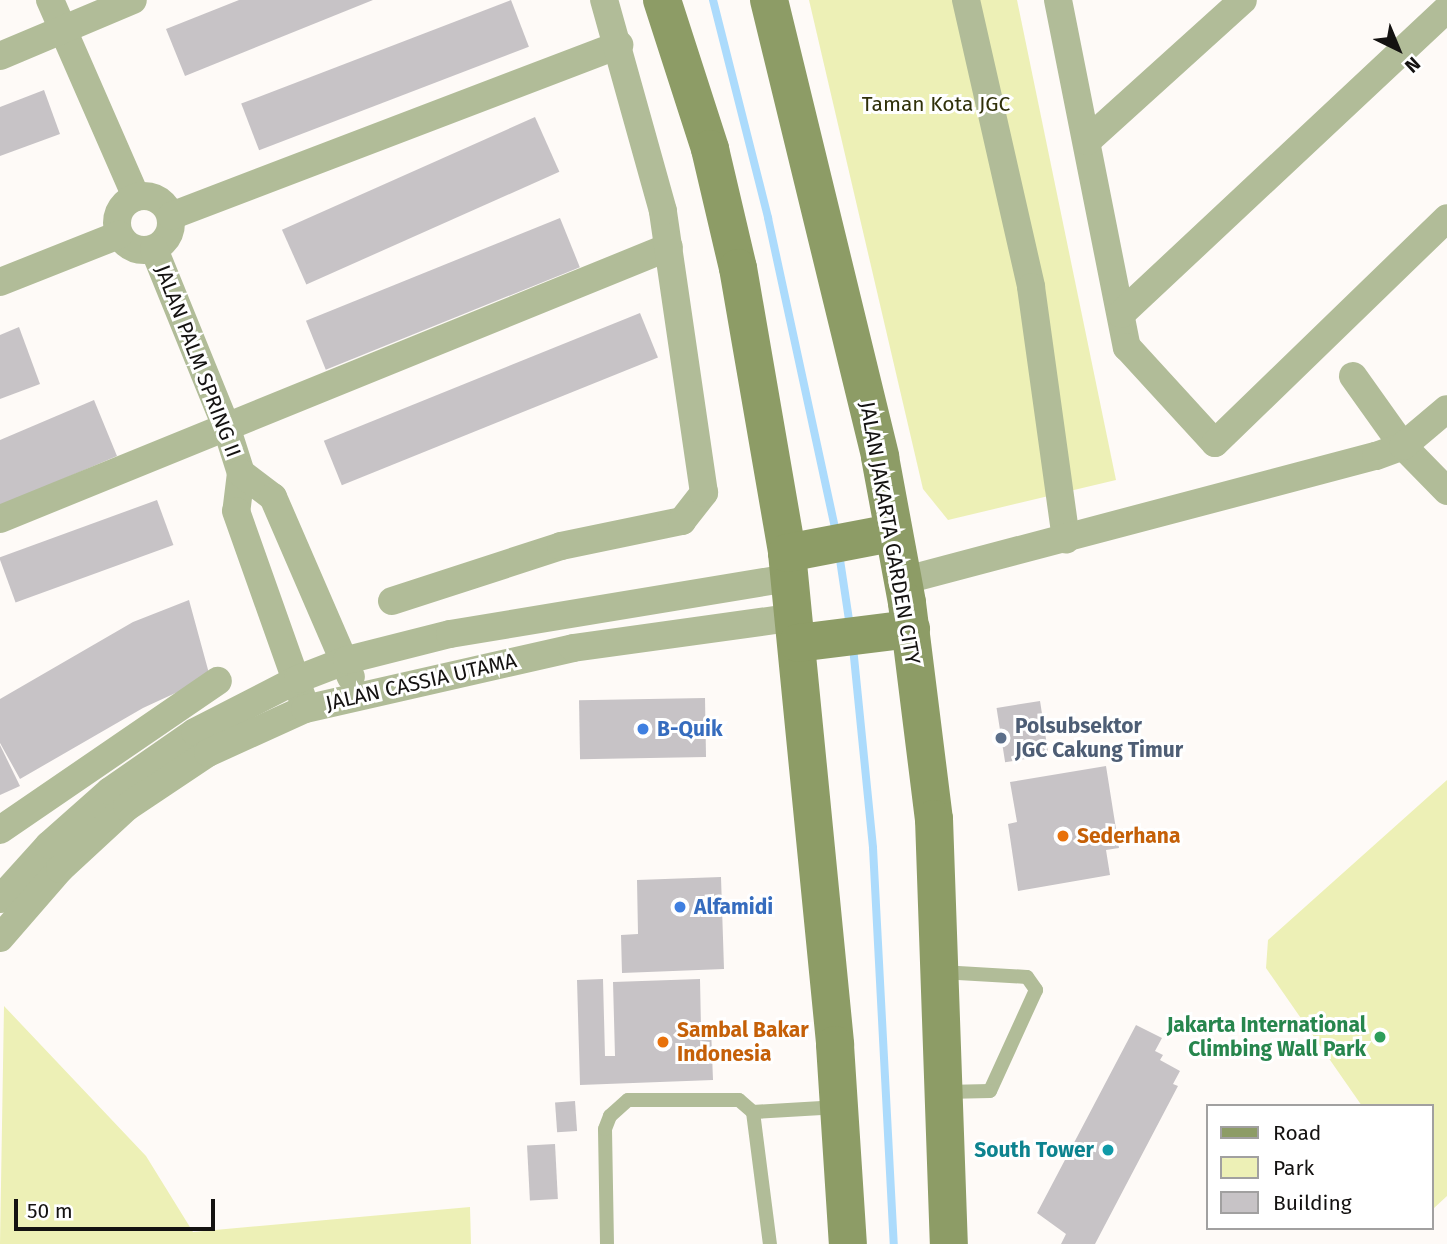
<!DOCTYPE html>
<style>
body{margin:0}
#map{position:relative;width:1447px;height:1244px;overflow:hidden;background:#fefaf7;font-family:"Fira Sans",sans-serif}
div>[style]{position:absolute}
.green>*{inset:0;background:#edf0b6}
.stream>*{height:8px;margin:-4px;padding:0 4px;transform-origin:4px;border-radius:4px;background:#acdbfc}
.building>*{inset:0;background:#c7c3c6;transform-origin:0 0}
.lane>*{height:14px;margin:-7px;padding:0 7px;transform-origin:7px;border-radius:7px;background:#b1bc98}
.street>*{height:28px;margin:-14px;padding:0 14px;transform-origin:14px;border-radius:14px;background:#b1bc98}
.street>.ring{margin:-14px;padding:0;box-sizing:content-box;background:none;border:28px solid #b1bc98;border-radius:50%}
.secondary>*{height:38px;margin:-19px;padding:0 19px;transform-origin:19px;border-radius:19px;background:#8d9c66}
.dots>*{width:19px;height:19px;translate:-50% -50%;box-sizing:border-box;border:4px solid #fff;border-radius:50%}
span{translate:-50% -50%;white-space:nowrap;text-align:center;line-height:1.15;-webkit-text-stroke:6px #fff;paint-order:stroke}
.park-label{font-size:21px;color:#30310a}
.street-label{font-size:21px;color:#141211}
.service-label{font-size:21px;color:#4e5e75;font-weight:700}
.left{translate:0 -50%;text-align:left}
.shop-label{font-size:21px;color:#366cbe;font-weight:700}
.food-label{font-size:21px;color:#c56008;font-weight:700}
.leisure-label{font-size:21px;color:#27864d;font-weight:700}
.right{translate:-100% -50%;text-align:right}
.culture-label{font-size:21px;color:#0d838f;font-weight:700}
.legend{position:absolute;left:1206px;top:1104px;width:228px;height:126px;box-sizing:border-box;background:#fff;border:2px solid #a1a0a0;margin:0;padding:9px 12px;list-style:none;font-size:21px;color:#141211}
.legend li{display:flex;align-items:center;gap:14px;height:35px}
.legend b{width:35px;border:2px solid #a1a0a0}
.north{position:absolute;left:1363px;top:14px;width:70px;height:70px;-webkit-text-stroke:5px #fff;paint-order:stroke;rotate:137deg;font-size:19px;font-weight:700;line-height:28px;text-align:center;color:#141211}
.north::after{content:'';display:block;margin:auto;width:24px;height:32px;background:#141211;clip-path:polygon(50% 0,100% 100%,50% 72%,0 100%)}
.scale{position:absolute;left:14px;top:1199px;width:201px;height:32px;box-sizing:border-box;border:4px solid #141211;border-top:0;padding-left:9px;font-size:21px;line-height:24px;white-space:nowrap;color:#141211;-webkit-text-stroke:5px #fff;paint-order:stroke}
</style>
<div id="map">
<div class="green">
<div style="clip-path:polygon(809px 0,1017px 0,1116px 480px,948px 520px,923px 489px)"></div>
<div style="clip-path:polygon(1447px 780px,1447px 1196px,1433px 1209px,1431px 1106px,1362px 1106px,1266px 968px,1268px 940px)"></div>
<div style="clip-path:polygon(4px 1006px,146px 1156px,193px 1232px,470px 1207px,471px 1244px,0 1244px)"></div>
</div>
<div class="stream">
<div style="left:713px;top:0;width:225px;rotate:75.8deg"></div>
<div style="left:768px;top:218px;width:322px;rotate:77.8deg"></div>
<div style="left:839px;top:553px;width:75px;rotate:81.5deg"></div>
<div style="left:853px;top:647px;width:202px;rotate:84.3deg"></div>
<div style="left:873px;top:848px;width:397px;rotate:87deg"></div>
</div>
<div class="building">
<div style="clip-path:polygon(239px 0,373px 0,185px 76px,166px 29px)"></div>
<div style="left:511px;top:0;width:50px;height:289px;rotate:69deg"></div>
<div style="clip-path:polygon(44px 90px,60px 134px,0 156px,0 107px)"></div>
<div style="left:535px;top:117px;width:60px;height:277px;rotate:66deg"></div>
<div style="left:560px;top:218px;width:53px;height:274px;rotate:68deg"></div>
<div style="left:640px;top:313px;width:48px;height:341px;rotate:68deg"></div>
<div style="clip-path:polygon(19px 327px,40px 384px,0 399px,0 335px)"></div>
<div style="clip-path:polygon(94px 400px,117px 456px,0 506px,0 440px)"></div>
<div style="left:157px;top:500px;width:48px;height:168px;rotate:70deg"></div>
<div style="clip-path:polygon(189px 600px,210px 677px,143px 708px,20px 779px,0 743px,0 699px,133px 622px)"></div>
<div style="left:705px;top:698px;width:59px;height:126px;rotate:89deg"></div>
<div style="left:1040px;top:701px;width:55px;height:44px;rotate:81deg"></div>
<div style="clip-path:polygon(0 745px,20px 786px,0 795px)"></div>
<div style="clip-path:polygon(1106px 766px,1119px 848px,1106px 850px,1110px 875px,1018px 891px,1008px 824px,1017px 822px,1010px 782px)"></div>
<div style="clip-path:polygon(721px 877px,724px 969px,622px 973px,621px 935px,638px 934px,637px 880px)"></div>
<div style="clip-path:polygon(603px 979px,605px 1056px,615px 1056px,613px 982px,700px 979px,701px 1028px,711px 1028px,713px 1080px,580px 1085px,577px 980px)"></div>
<div style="clip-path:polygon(1136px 1025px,1162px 1038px,1155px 1051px,1163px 1055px,1160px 1060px,1180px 1071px,1173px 1084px,1178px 1086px,1095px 1244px,1061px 1244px,1066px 1234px,1037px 1213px)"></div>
<div style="left:575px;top:1101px;width:30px;height:20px;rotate:86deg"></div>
<div style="left:555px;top:1144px;width:55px;height:28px;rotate:87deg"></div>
</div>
<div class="lane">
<div style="left:941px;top:972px;width:86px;rotate:3.3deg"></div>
<div style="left:1027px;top:977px;width:16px;rotate:55deg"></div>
<div style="left:1036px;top:990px;width:111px;rotate:114.5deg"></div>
<div style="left:990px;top:1091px;width:45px;rotate:178.7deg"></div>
<div style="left:753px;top:1112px;width:86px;rotate:-3.3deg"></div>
<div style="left:607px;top:1244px;width:115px;rotate:-91deg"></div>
<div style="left:605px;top:1129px;width:14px;rotate:-69deg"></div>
<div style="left:610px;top:1116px;width:24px;rotate:-42deg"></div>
<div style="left:628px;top:1100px;width:111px"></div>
<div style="left:739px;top:1100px;width:18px;rotate:41deg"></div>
<div style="left:753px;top:1112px;width:133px;rotate:82.7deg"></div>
</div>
<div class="street">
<div style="left:50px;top:0;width:215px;rotate:66.4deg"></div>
<div style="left:966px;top:0;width:294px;rotate:77.2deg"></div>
<div style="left:1031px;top:287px;width:255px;rotate:82.1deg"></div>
<div style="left:1058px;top:0;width:354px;rotate:78.8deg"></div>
<div style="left:1127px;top:347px;width:130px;rotate:47.5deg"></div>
<div style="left:1215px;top:443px;width:323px;rotate:-44.1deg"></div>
<div style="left:0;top:56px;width:144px;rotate:-22.8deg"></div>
<div style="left:1087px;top:141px;width:210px;rotate:-42.1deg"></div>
<div class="ring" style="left:117px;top:196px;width:26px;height:26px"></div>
<div style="left:171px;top:216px;width:480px;rotate:-20.9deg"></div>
<div style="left:154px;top:249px;width:191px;rotate:67.9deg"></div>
<div style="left:226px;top:426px;width:49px;rotate:72.3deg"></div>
<div style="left:241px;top:473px;width:38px;rotate:97deg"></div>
<div style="left:236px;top:511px;width:197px;rotate:70.5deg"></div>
<div style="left:0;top:282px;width:128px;rotate:-21.6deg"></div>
<div style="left:1121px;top:314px;width:446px;rotate:-43.1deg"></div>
<div style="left:1353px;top:376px;width:86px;rotate:54.5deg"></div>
<div style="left:1403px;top:446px;width:63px;rotate:45.6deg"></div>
<div style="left:241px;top:473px;width:40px;rotate:37deg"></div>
<div style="left:273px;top:497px;width:196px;rotate:66.6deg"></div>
<div style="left:0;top:519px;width:722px;rotate:-22.13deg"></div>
<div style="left:902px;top:581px;width:490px;rotate:-14.8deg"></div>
<div style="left:1376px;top:456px;width:29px;rotate:-20deg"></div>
<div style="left:1403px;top:446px;width:57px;rotate:-40.1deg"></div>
<div style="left:392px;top:601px;width:178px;rotate:-18deg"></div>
<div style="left:561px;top:546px;width:124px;rotate:-11.7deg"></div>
<div style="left:682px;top:521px;width:36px;rotate:-52deg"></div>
<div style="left:704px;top:493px;width:285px;rotate:-98.3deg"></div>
<div style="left:663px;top:211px;width:219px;rotate:-105.6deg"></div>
<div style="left:0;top:830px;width:264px;rotate:-34.4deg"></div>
<div style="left:0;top:899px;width:73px;rotate:-47.8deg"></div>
<div style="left:49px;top:845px;width:81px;rotate:-41.5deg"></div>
<div style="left:110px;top:791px;width:103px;rotate:-34.8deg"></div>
<div style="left:195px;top:732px;width:116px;rotate:-27.2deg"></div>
<div style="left:298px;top:679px;width:53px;rotate:-21.2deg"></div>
<div style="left:347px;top:660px;width:106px;rotate:-14.2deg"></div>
<div style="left:450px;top:634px;width:345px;rotate:-9.4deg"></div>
<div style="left:0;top:938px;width:91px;rotate:-49deg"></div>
<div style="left:60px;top:869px;width:91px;rotate:-42.8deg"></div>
<div style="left:127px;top:807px;width:97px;rotate:-33.7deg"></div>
<div style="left:208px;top:753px;width:107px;rotate:-24.4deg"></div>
<div style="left:305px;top:709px;width:275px;rotate:-12.8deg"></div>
<div style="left:573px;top:648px;width:224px;rotate:-7.9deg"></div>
</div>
<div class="secondary">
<div style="left:662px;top:0;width:157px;rotate:72.1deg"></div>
<div style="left:710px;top:149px;width:122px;rotate:76.8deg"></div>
<div style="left:738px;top:268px;width:289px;rotate:80.2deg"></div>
<div style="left:787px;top:553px;width:494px;rotate:84.4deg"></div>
<div style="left:835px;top:1045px;width:199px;rotate:86.3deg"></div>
<div style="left:769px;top:0;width:470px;rotate:76.3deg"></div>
<div style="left:880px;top:457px;width:148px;rotate:79.5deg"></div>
<div style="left:907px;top:603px;width:218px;rotate:82.9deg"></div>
<div style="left:934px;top:819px;width:425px;rotate:88deg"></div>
<div style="left:787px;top:553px;width:107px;rotate:-10.8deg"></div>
<div style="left:798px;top:643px;width:114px;rotate:-7.1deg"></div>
</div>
<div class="dots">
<div style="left:643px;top:729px;background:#3f7fe0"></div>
<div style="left:1001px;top:738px;background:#5c6f8a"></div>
<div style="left:1063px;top:836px;background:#e8710a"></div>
<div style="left:680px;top:907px;background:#3f7fe0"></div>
<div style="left:1380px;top:1037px;background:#2e9e5b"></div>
<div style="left:663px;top:1042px;background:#e8710a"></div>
<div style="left:1108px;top:1150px;background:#0f9aa8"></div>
</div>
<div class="park-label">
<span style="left:936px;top:104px">Taman Kota JGC</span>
</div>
<div class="street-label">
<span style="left:198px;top:361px;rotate:69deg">JALAN PALM SPRING II</span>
<span style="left:890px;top:533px;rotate:80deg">JALAN JAKARTA GARDEN CITY</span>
<span style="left:421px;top:682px;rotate:-13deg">JALAN CASSIA UTAMA</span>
</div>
<div class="service-label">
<span class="left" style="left:1015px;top:738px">Polsubsektor<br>JGC Cakung Timur</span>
</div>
<div class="shop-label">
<span class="left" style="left:657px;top:729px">B-Quik</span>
<span class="left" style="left:694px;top:907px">Alfamidi</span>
</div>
<div class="food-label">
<span class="left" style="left:1077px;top:836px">Sederhana</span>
<span class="left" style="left:677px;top:1042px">Sambal Bakar<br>Indonesia</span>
</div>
<div class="leisure-label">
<span class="right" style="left:1366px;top:1037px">Jakarta International<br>Climbing Wall Park</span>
</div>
<div class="culture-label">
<span class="right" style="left:1094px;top:1150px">South Tower</span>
</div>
<ul class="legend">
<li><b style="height:9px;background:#8d9c66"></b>Road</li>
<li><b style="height:19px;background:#edf0b6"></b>Park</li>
<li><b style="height:19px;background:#c7c3c6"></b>Building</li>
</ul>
<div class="north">N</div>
<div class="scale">50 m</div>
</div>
